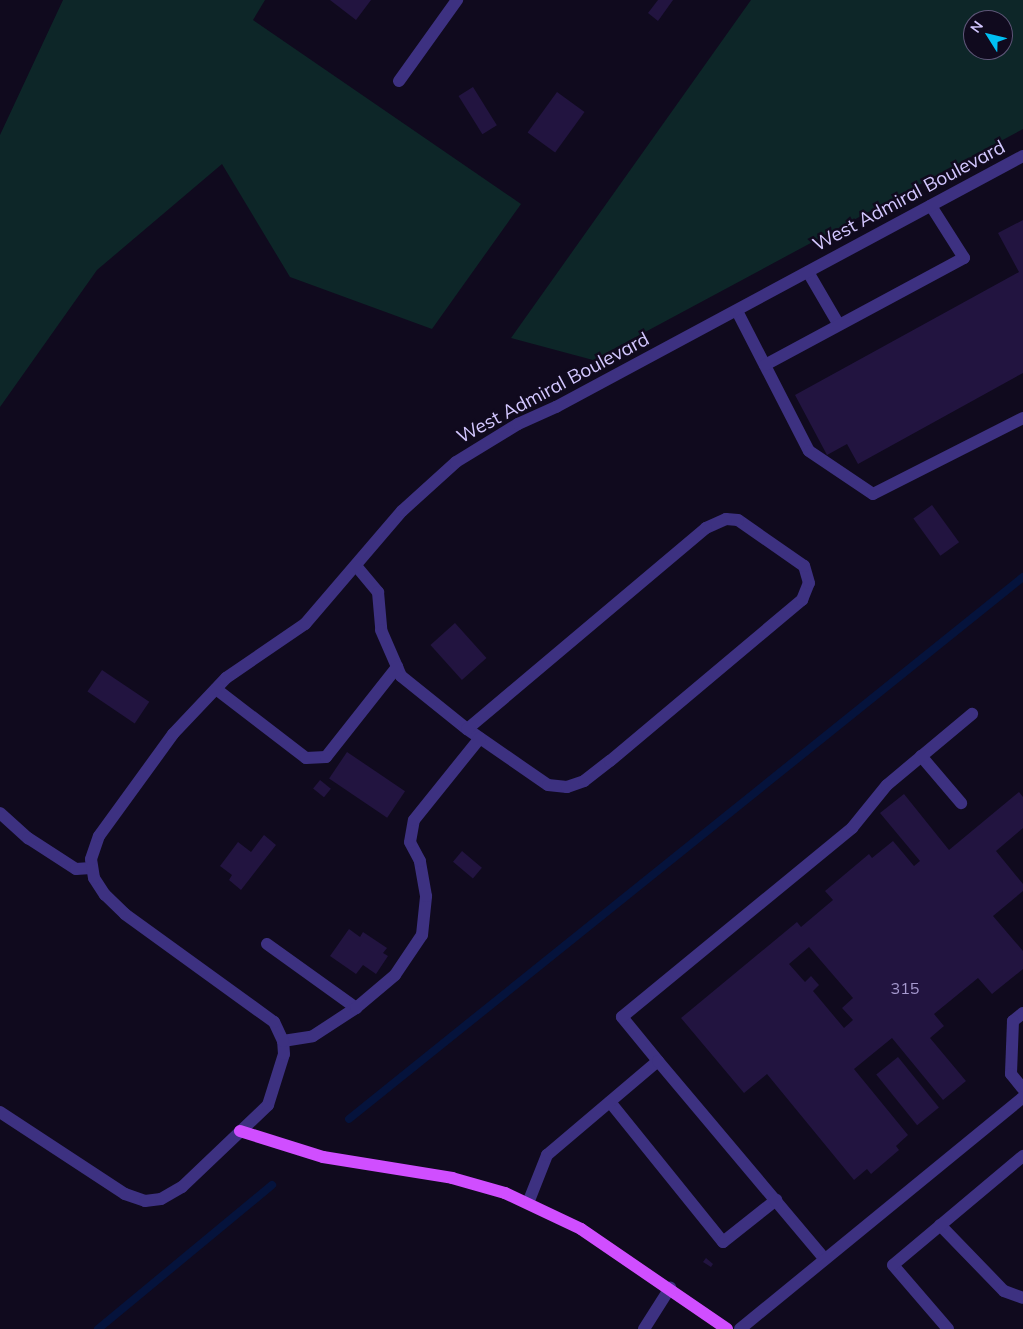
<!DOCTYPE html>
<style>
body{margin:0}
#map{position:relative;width:1023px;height:1329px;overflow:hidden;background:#100a1e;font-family:Mulish,sans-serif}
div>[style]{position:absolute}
.green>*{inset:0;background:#0d2628}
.stream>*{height:8px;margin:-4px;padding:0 4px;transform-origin:4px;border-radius:4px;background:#05133c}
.building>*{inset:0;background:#221440;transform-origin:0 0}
.minor>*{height:12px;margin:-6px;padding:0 6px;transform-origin:6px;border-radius:6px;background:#3d3181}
.major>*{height:12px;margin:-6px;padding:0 6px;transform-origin:6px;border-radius:6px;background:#d04eff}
span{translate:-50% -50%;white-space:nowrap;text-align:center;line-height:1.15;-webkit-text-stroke:5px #100a1e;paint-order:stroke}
.number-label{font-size:16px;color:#a79acf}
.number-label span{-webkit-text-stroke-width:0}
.street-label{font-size:19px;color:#d3c7ff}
.north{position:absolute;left:963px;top:10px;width:50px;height:50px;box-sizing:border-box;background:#100a1e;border:1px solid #5e5678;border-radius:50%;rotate:306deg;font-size:14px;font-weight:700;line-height:20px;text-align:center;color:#d3c7ff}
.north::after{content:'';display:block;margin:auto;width:18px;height:22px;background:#00bff2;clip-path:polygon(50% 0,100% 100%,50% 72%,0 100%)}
</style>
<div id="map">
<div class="green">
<div style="clip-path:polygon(63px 0,265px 0,253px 20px,521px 204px,432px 329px,290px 277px,222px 164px,97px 270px,0 407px,0 135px)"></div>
<div style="clip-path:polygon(evenodd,751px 0,1023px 0,1023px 129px,593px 360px,511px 338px,751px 0,973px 20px,1003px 20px,1003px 50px,973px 50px,973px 20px)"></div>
</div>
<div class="stream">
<div style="left:349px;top:1119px;width:865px;rotate:-38.8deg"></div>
<div style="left:98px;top:1329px;width:226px;rotate:-39.6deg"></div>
</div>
<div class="building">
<div style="clip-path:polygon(330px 0,371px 0,356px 20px)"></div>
<div style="clip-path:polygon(658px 0,673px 0,658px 21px,648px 13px)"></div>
<div style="left:473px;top:87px;width:45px;height:17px;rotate:58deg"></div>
<div style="left:557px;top:92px;width:34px;height:50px;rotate:36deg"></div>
<div style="clip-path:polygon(1023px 220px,1023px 373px,858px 464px,847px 444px,827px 455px,795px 395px,1019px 272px,998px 233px)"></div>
<div style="left:932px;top:505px;width:46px;height:23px;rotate:54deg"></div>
<div style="left:455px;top:623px;width:47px;height:33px;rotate:48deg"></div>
<div style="left:102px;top:670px;width:57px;height:26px;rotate:34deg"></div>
<div style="left:347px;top:752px;width:70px;height:32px;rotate:34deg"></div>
<div style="left:320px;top:780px;width:14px;height:11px;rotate:39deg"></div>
<div style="clip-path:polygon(evenodd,1019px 792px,1023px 797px,1023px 828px,996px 851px,1023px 884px,1023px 891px,993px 916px,1023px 951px,1023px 969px,992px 994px,978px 978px,934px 1014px,944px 1026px,930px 1038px,966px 1081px,943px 1100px,892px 1038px,854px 1069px,908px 1135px,896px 1146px,899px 1150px,871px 1174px,867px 1169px,854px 1180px,767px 1074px,744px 1093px,681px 1018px,797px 922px,801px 927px,833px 900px,825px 891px,869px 854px,872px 858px,893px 841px,914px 866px,920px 861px,880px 813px,904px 794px,949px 850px,1019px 792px,809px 947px,853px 998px,842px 1008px,853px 1020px,844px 1028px,813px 991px,819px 985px,811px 976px,805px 982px,789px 964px,809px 947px)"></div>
<div style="clip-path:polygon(264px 835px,276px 845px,241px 890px,229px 880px,232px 875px,220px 866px,238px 842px,251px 852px)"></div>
<div style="left:462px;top:851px;width:26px;height:14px;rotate:40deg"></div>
<div style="clip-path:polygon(349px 929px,360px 937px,363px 932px,387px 948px,383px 953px,388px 956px,376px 974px,363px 965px,356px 974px,330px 956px)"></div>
<div style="left:898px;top:1057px;width:65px;height:28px;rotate:51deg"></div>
<div style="clip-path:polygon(706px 1258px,713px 1264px,711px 1267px,703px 1262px)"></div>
</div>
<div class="minor">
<div style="left:399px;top:81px;width:100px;rotate:-54.4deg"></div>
<div style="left:808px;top:272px;width:61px;rotate:59.7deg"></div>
<div style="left:737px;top:311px;width:157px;rotate:62.8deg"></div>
<div style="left:809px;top:451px;width:77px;rotate:33.9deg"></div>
<div style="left:873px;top:494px;width:168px;rotate:-26.9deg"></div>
<div style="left:765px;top:365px;width:226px;rotate:-28.3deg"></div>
<div style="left:964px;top:258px;width:62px;rotate:-122.4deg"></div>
<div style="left:357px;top:567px;width:33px;rotate:50deg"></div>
<div style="left:378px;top:592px;width:38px;rotate:85deg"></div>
<div style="left:381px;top:630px;width:50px;rotate:66.5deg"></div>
<div style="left:401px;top:676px;width:85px;rotate:38.8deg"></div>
<div style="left:467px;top:729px;width:98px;rotate:34.7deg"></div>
<div style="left:548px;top:785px;width:19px;rotate:6deg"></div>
<div style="left:567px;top:787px;width:18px;rotate:-19deg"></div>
<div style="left:584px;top:781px;width:33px;rotate:-38deg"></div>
<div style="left:610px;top:761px;width:251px;rotate:-40deg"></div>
<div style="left:802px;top:600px;width:18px;rotate:-68deg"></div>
<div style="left:809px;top:583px;width:18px;rotate:-106deg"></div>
<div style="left:804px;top:566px;width:80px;rotate:-145.1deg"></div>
<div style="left:738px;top:520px;width:12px;rotate:-175deg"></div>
<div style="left:726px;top:519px;width:22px;rotate:156deg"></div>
<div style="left:706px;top:528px;width:312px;rotate:139.9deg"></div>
<div style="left:216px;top:689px;width:113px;rotate:37.5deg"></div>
<div style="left:306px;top:758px;width:20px;rotate:-3deg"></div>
<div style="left:326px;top:757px;width:115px;rotate:-51.7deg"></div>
<div style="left:921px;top:756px;width:62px;rotate:49.6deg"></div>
<div style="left:0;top:813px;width:38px;rotate:42deg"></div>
<div style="left:28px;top:838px;width:57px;rotate:32.9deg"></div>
<div style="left:76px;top:869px;width:15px;rotate:-4deg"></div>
<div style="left:267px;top:944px;width:110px;rotate:35.7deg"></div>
<div style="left:1023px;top:1013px;width:13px;rotate:141deg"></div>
<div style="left:1013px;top:1021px;width:53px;rotate:92.2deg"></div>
<div style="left:1011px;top:1074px;width:19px;rotate:51deg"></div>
<div style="left:283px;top:1041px;width:30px;rotate:-9deg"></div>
<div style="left:313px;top:1036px;width:51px;rotate:-33.1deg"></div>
<div style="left:356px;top:1008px;width:51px;rotate:-40.2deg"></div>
<div style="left:395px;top:975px;width:48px;rotate:-56deg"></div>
<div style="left:422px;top:935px;width:39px;rotate:-84deg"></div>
<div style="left:426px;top:896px;width:36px;rotate:-100deg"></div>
<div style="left:420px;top:861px;width:21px;rotate:-118deg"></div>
<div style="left:410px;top:842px;width:22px;rotate:-80deg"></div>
<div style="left:414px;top:820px;width:105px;rotate:-51.2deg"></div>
<div style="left:658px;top:1061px;width:57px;rotate:-129.3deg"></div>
<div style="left:622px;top:1017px;width:298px;rotate:-39.4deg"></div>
<div style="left:852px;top:828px;width:55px;rotate:-50.9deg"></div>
<div style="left:887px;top:785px;width:111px;rotate:-39.9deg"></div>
<div style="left:610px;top:1102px;width:180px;rotate:51.1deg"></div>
<div style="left:723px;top:1242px;width:68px;rotate:-38.4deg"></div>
<div style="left:0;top:1112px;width:149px;rotate:33.3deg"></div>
<div style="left:125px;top:1194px;width:21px;rotate:19deg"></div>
<div style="left:145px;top:1201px;width:16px;rotate:-7deg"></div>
<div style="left:161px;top:1199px;width:24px;rotate:-30deg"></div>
<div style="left:182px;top:1187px;width:119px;rotate:-43.6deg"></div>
<div style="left:268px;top:1105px;width:53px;rotate:-72.6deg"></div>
<div style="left:284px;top:1054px;width:13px;rotate:-94deg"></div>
<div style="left:283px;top:1041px;width:21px;rotate:-115deg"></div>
<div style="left:274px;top:1022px;width:184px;rotate:-144.1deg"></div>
<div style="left:125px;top:914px;width:28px;rotate:-136deg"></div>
<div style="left:105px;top:895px;width:20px;rotate:-123deg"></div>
<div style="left:94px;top:878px;width:19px;rotate:-99deg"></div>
<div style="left:91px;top:859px;width:24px;rotate:-71deg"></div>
<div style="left:99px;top:836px;width:126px;rotate:-54deg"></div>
<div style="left:173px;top:734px;width:77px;rotate:-46.6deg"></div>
<div style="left:226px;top:678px;width:96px;rotate:-34.4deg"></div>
<div style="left:305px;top:624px;width:149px;rotate:-49.4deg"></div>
<div style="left:402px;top:511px;width:73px;rotate:-42.2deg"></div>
<div style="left:456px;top:462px;width:73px;rotate:-31.5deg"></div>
<div style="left:518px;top:424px;width:42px;rotate:-24.1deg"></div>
<div style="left:556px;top:407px;width:530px;rotate:-28.26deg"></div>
<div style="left:528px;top:1203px;width:52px;rotate:-68.4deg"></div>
<div style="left:547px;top:1155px;width:145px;rotate:-40.3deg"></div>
<div style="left:658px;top:1061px;width:258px;rotate:49.9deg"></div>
<div style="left:940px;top:1225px;width:92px;rotate:45.9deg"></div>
<div style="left:1004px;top:1291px;width:20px;rotate:20deg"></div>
<div style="left:644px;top:1329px;width:49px;rotate:-57.6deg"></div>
<div style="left:740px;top:1329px;width:366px;rotate:-39.3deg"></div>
<div style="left:948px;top:1329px;width:84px;rotate:-130.7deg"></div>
<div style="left:893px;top:1265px;width:170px;rotate:-40deg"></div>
</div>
<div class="major">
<div style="left:240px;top:1131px;width:87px;rotate:17.4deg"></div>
<div style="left:323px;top:1157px;width:131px;rotate:9.2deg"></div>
<div style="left:452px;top:1178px;width:55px;rotate:15.8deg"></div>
<div style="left:505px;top:1193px;width:84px;rotate:25.3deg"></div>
<div style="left:581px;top:1229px;width:177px;rotate:34.4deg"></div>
</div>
<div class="number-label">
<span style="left:905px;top:988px">315</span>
</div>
<div class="street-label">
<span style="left:909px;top:196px;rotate:-28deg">West Admiral Boulevard</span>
<span style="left:553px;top:388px;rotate:-28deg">West Admiral Boulevard</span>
</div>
<div class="north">N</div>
</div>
